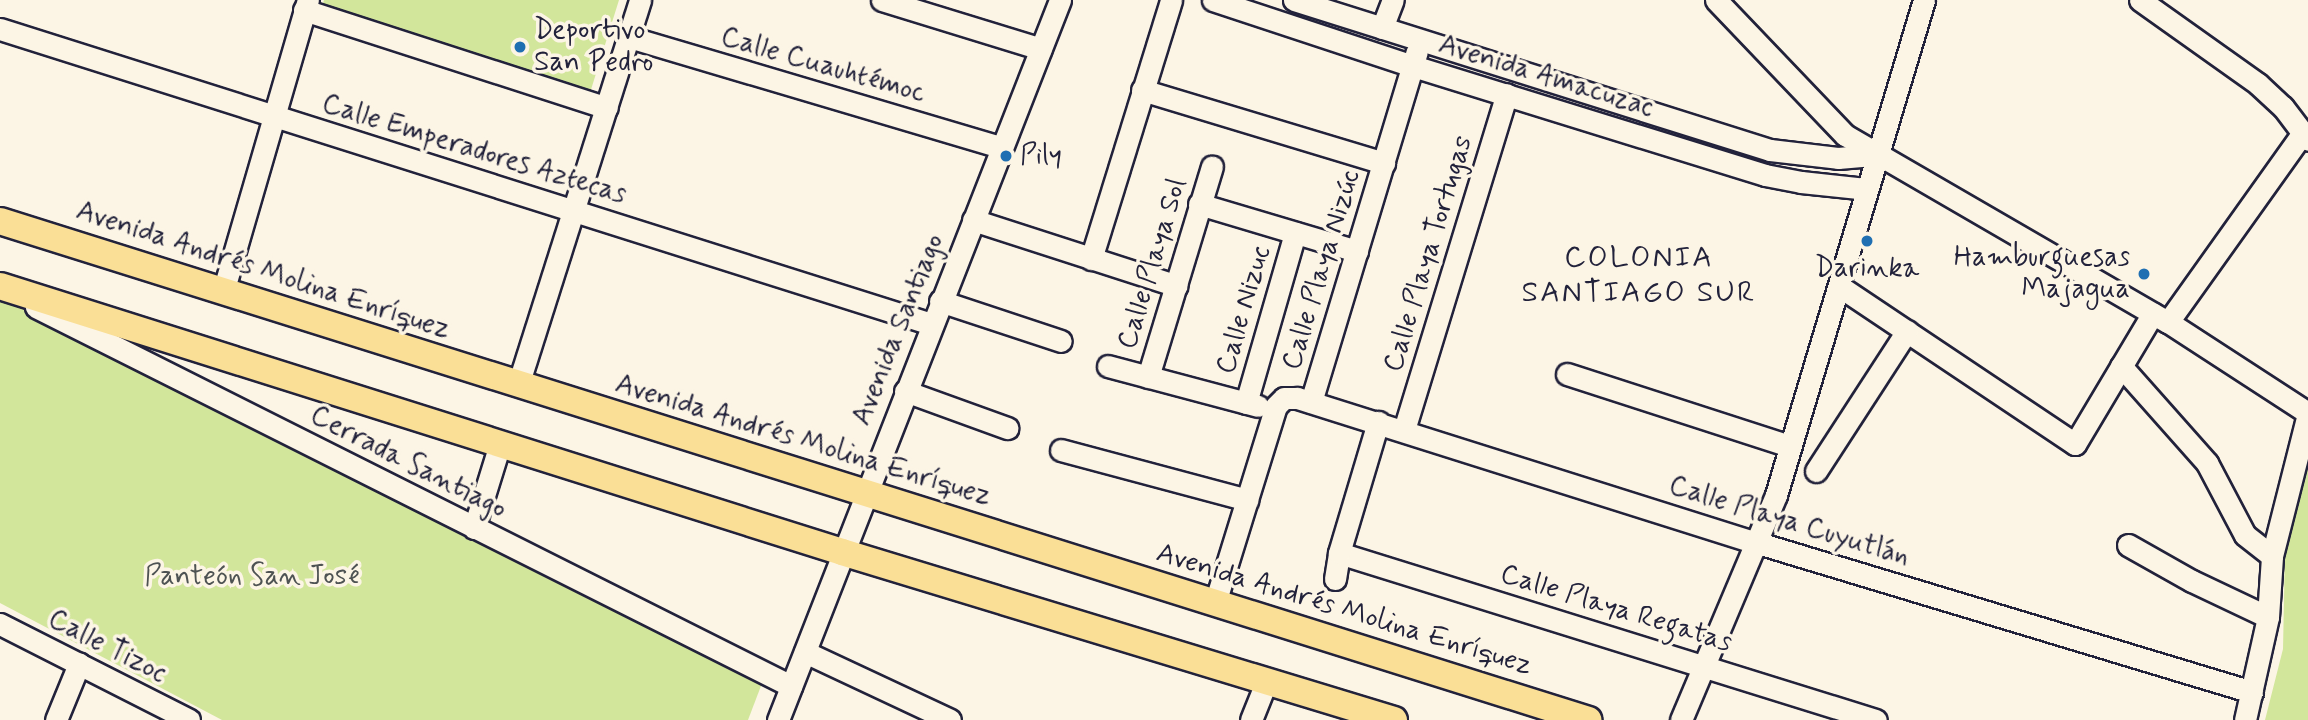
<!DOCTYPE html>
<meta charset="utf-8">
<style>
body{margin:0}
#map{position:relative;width:2308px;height:720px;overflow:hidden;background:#fcf5e5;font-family:Mynerve,sans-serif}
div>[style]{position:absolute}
.green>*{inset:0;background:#d2e69b}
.roads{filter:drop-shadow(2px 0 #22223b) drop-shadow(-2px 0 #22223b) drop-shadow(0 2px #22223b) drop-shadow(0 -2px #22223b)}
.minor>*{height:21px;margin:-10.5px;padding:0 10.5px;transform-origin:10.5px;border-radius:10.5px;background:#fcf5e5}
.major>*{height:26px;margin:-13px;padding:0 13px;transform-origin:13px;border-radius:13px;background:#fadf96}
.dots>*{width:19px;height:19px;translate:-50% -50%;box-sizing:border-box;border:4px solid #fcf5e5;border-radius:50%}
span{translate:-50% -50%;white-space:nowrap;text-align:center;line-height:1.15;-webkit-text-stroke:7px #fcf5e5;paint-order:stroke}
.poi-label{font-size:28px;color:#22223b}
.left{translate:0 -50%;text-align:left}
.right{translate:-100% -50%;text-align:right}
.street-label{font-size:28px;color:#22223b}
.park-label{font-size:28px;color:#4e5353}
.neighbourhood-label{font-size:30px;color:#22223b;letter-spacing:2px}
</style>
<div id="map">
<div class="green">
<div style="clip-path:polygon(324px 0,619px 0,589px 96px,321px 10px)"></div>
<div style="clip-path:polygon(0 296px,764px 678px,748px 720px,222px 720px,0 603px)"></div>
<div style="clip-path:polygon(2308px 467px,2308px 720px,2265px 720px,2283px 649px,2285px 549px)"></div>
</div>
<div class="roads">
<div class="minor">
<div style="left:882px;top:0;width:166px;rotate:17.1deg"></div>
<div style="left:1213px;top:0;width:211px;rotate:18.3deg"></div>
<div style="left:1413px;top:66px;width:368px;rotate:17.2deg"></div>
<div style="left:1765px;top:175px;width:37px;rotate:11deg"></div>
<div style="left:1801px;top:182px;width:65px;rotate:6.1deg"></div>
<div style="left:1294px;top:0;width:499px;rotate:17.5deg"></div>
<div style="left:1770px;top:150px;width:68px;rotate:6.7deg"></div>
<div style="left:1838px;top:158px;width:38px;rotate:-5deg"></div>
<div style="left:1716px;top:0;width:187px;rotate:46.3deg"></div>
<div style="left:1845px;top:135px;width:373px;rotate:30.1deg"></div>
<div style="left:2168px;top:322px;width:167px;rotate:33deg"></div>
<div style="left:2140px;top:0;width:145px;rotate:35.4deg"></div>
<div style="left:2258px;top:84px;width:34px;rotate:43deg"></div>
<div style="left:2283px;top:107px;width:41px;rotate:52.9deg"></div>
<div style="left:304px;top:10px;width:318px;rotate:17.9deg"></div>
<div style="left:1382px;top:28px;width:30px;rotate:-69deg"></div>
<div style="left:0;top:29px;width:977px;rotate:17.58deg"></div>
<div style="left:629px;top:37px;width:388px;rotate:16.5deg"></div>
<div style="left:1142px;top:90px;width:253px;rotate:16.8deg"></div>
<div style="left:1199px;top:204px;width:165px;rotate:16.6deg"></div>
<div style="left:973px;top:220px;width:214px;rotate:17.9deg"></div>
<div style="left:1091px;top:259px;width:271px;rotate:-72.8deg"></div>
<div style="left:1839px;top:286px;width:284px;rotate:33.8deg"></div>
<div style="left:2075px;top:444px;width:152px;rotate:-59.2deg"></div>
<div style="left:223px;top:292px;width:304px;rotate:-73.8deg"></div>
<div style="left:940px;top:301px;width:127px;rotate:18.3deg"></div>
<div style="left:36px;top:307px;width:845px;rotate:26.66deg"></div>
<div style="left:2168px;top:322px;width:231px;rotate:-54.5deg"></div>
<div style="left:1108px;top:366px;width:155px;rotate:14.9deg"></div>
<div style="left:2121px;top:366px;width:130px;rotate:48.4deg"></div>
<div style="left:2207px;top:463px;width:81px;rotate:62.2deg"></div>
<div style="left:2245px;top:535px;width:34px;rotate:38deg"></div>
<div style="left:1567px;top:374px;width:234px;rotate:17.9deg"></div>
<div style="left:1148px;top:377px;width:220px;rotate:-73.1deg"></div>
<div style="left:518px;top:385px;width:404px;rotate:-72.4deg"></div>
<div style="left:905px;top:391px;width:109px;rotate:19.9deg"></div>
<div style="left:1311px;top:402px;width:366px;rotate:-73.2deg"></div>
<div style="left:1246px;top:403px;width:177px;rotate:-73.9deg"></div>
<div style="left:1404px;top:430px;width:351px;rotate:-73deg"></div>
<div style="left:1061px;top:450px;width:193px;rotate:15deg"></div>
<div style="left:1816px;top:471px;width:167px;rotate:-57deg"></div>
<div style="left:474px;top:528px;width:88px;rotate:-72.8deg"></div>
<div style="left:2128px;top:545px;width:73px;rotate:29.4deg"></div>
<div style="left:2192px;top:581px;width:84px;rotate:25.3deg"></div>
<div style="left:1339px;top:553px;width:562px;rotate:17.28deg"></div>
<div style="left:1335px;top:579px;width:26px;rotate:-81deg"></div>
<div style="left:1339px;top:553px;width:137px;rotate:-73.4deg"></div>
<div style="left:1215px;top:603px;width:206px;rotate:-72.8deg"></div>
<div style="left:1276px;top:406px;width:11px;rotate:-45deg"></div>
<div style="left:1284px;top:398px;width:13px"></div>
<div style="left:1297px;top:398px;width:483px;rotate:17.5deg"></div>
<div style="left:1758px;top:543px;width:516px;rotate:16.78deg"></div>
<div style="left:0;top:624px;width:212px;rotate:26.9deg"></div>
<div style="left:805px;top:652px;width:160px;rotate:25.1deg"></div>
<div style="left:56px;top:720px;width:61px;rotate:-67.7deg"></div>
<div style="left:778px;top:720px;width:773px;rotate:-68.61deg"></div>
<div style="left:1251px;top:720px;width:43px;rotate:-68.2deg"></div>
<div style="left:1681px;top:720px;width:244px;rotate:-67.1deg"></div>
<div style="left:1776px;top:495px;width:517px;rotate:-73.35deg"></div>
<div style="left:2245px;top:720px;width:106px;rotate:-77.4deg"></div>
<div style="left:2268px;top:617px;width:61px;rotate:-86.2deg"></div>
<div style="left:2272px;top:556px;width:146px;rotate:-75.8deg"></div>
</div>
<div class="major">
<div style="left:0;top:221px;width:1665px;rotate:17.44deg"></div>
<div style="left:0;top:286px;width:883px;rotate:17.53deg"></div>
<div style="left:842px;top:552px;width:577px;rotate:16.93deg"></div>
</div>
</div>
<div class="dots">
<div style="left:520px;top:47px;background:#1f6fb2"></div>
<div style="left:1006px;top:156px;background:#1f6fb2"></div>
<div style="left:1867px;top:241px;background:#1f6fb2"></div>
<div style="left:2144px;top:274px;background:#1f6fb2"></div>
</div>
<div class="poi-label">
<span class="left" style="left:534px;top:47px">Deportivo<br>San Pedro</span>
<span class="left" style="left:1020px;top:156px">Pily</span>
<span class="right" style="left:2130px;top:274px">Hamburguesas<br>Majagua</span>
<span style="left:1867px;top:269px">Darinka</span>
</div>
<div class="street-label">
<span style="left:823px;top:66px;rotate:16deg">Calle Cuauhtémoc</span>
<span style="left:1546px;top:77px;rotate:17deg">Avenida Amacuzac</span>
<span style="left:474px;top:150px;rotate:17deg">Calle Emperadores Aztecas</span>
<span style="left:1429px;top:254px;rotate:-73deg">Calle Playa Tortugas</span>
<span style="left:1153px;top:264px;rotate:-73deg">Calle Playa Sol</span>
<span style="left:1322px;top:270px;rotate:-73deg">Calle Playa Nizúc</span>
<span style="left:263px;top:271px;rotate:18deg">Avenida Andrés Molina Enríquez</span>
<span style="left:1244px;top:310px;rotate:-74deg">Calle Nizuc</span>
<span style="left:899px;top:330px;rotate:-68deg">Avenida Santiago</span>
<span style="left:803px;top:441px;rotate:17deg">Avenida Andrés Molina Enríquez</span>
<span style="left:408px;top:463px;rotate:27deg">Cerrada Santiago</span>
<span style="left:1789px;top:522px;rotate:17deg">Calle Playa Cuyutlán</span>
<span style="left:1616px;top:609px;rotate:17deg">Calle Playa Regatas</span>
<span style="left:1344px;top:610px;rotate:17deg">Avenida Andrés Molina Enríquez</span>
<span style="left:107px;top:647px;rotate:27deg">Calle Tizoc</span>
</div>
<div class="park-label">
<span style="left:252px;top:577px">Panteón San José</span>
</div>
<div class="neighbourhood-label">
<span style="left:1639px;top:275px">COLONIA<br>SANTIAGO SUR</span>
</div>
</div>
